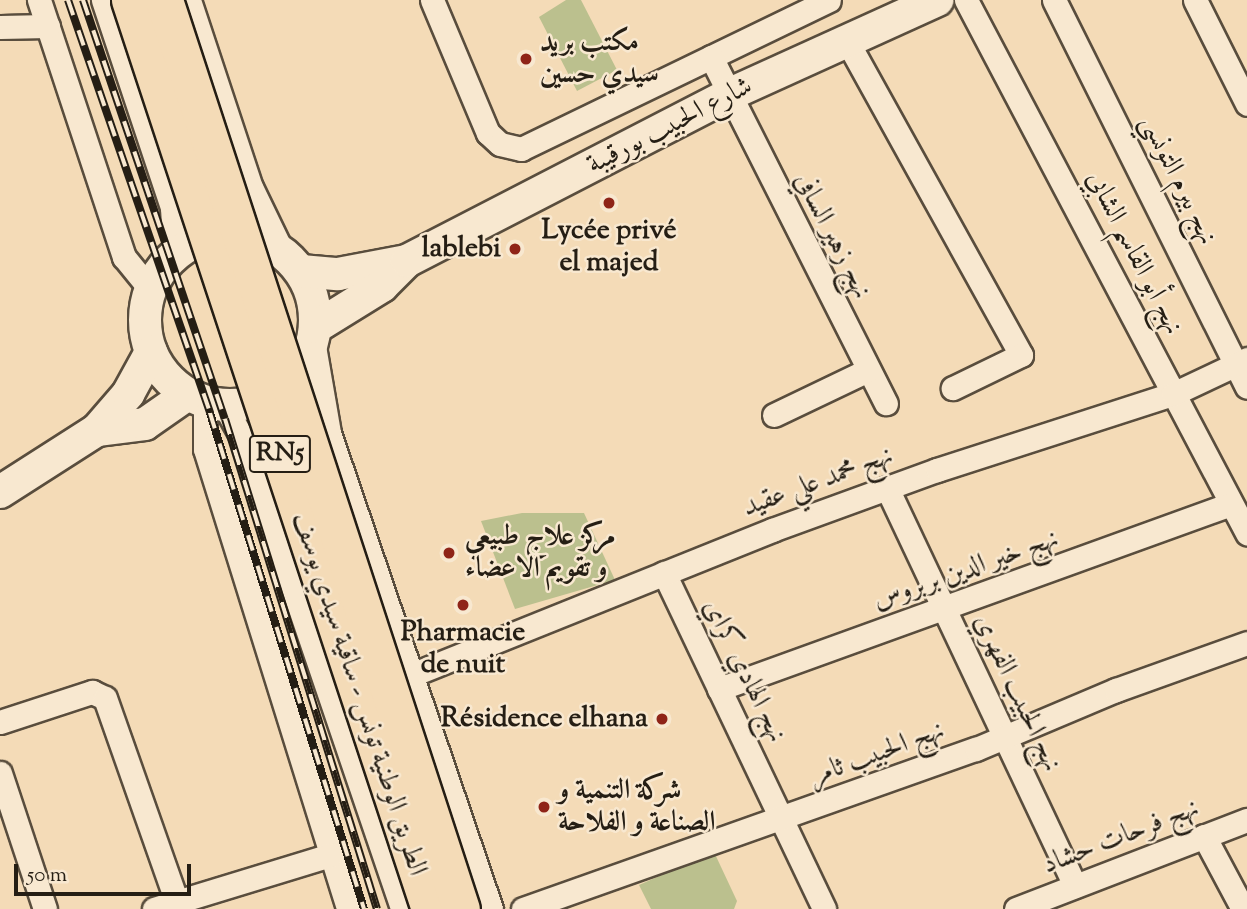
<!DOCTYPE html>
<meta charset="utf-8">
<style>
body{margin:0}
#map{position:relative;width:1247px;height:909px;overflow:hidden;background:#f4dbb7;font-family:"Sorts Mill Goudy",Amiri,serif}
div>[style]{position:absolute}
.green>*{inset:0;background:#bbc08e}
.roads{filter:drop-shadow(2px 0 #594d3d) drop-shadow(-2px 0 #594d3d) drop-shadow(0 2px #594d3d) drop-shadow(0 -2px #594d3d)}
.minor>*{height:23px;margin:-11.5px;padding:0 11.5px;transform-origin:11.5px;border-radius:11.5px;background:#f8e8d0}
.secondary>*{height:32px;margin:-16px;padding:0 16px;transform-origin:16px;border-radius:16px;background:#f8e8d0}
.secondary>.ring{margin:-16px;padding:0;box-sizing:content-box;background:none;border:32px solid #f8e8d0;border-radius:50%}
.rail>*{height:8px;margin-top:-4px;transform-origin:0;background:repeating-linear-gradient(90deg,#f8e8d0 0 16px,#251e14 0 32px);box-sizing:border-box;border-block:2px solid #251e14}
.bridges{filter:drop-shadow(2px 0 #251e14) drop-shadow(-2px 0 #251e14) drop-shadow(0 2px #251e14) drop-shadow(0 -2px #251e14)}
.trunk-bridge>*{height:37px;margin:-18.5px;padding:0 18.5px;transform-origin:18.5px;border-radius:18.5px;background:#f4dbb7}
.dots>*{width:19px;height:19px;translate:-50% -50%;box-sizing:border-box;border:4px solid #f8e8d0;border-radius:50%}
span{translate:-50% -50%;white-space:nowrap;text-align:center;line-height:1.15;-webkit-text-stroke:5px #f8e8d0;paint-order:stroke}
.shield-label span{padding:2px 5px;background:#f8e8d0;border:2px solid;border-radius:5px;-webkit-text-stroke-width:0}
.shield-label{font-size:26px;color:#251e14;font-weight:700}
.poi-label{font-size:28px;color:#251e14;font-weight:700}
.left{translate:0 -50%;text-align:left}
.right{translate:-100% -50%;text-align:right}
.street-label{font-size:28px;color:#251e14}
.scale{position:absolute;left:14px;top:864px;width:177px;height:32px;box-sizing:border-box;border:4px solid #251e14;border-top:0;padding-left:9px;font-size:21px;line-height:24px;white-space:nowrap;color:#251e14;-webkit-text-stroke:5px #f8e8d0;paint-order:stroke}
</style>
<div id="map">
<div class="green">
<div style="clip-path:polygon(566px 0,581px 0,617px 70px,577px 91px,539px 17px)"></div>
<div style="clip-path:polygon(522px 513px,584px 513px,615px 580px,515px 609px,481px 521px)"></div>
<div style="clip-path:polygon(714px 852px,737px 901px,734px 909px,651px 909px,639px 885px)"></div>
</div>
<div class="roads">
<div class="minor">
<div style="left:39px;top:0;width:271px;rotate:71.7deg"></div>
<div style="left:124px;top:257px;width:41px;rotate:50.9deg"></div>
<div style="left:103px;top:0;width:219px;rotate:71.6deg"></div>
<div style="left:172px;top:208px;width:46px;rotate:86.3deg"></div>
<div style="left:189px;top:0;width:197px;rotate:71.7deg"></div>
<div style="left:251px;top:187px;width:71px;rotate:64.2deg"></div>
<div style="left:432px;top:0;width:144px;rotate:67.2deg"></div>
<div style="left:488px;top:133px;width:16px;rotate:43deg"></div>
<div style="left:500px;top:144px;width:22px;rotate:13deg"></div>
<div style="left:521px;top:149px;width:342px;rotate:-25.8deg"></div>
<div style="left:966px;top:0;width:603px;rotate:62.2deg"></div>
<div style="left:1054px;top:0;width:432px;rotate:63.5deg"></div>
<div style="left:1195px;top:0;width:116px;rotate:63.4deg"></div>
<div style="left:0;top:27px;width:48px;rotate:-1.2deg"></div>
<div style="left:847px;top:41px;width:359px;rotate:61deg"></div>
<div style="left:1021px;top:355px;width:76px;rotate:154.1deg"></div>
<div style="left:711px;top:57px;width:388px;rotate:63.2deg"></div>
<div style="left:313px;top:340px;width:94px;rotate:80.2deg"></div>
<div style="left:329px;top:433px;width:503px;rotate:71.2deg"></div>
<div style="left:205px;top:402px;width:47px;rotate:90deg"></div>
<div style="left:205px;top:449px;width:482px;rotate:72.7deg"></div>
<div style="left:224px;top:405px;width:38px;rotate:61deg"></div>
<div style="left:242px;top:438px;width:497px;rotate:71.2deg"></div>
<div style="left:774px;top:415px;width:104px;rotate:-25.6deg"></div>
<div style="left:887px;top:488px;width:440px;rotate:64.7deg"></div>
<div style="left:664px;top:573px;width:372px;rotate:64.5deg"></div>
<div style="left:414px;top:674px;width:386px;rotate:-21.9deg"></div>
<div style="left:772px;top:530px;width:176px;rotate:-20deg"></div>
<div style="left:937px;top:470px;width:248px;rotate:-17.9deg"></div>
<div style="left:1173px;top:394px;width:82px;rotate:-25.3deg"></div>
<div style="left:719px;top:689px;width:544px;rotate:-19.87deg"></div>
<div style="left:0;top:722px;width:97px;rotate:-18.1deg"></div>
<div style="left:92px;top:692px;width:14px;rotate:25deg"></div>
<div style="left:105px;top:698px;width:216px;rotate:70.6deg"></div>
<div style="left:0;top:773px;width:143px;rotate:71.7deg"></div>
<div style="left:1204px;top:836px;width:83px;rotate:61.9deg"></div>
<div style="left:154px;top:909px;width:185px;rotate:-17deg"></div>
<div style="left:523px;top:909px;width:480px;rotate:-19.5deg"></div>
<div style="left:976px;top:749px;width:152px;rotate:-22.9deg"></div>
<div style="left:1116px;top:690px;width:139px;rotate:-19.7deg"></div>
<div style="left:1016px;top:909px;width:248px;rotate:-21.1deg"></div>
</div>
<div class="secondary">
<div class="ring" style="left:145px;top:235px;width:138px;height:138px"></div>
<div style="left:301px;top:271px;width:37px;rotate:5deg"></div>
<div style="left:338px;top:274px;width:70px;rotate:-10.7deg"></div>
<div style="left:316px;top:327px;width:78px;rotate:-31.8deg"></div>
<div style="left:382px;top:286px;width:35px;rotate:-45deg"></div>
<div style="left:407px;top:261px;width:361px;rotate:-27.3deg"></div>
<div style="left:728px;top:95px;width:230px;rotate:-24.4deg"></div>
<div style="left:97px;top:430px;width:48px;rotate:-7.1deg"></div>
<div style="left:145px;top:424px;width:52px;rotate:-34.9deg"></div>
<div style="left:0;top:492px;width:115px;rotate:-32.6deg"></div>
<div style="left:97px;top:430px;width:48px;rotate:-49.3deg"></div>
<div style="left:128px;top:394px;width:48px;rotate:-61.3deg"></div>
</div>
</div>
<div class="rail">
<div style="left:68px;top:0;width:437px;rotate:71deg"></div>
<div style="left:210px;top:413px;width:519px;rotate:72.75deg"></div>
<div style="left:83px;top:0;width:442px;rotate:71.3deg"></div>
<div style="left:225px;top:419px;width:513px;rotate:72.77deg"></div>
</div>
<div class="bridges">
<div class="trunk-bridge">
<div style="left:130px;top:0;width:957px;rotate:71.74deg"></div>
<div style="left:164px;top:0;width:956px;rotate:71.91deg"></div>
</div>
</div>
<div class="dots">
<div style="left:526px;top:59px;background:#8f2418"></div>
<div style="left:609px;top:203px;background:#8f2418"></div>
<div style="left:515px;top:249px;background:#8f2418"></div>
<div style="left:449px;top:553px;background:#8f2418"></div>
<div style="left:463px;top:605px;background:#8f2418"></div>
<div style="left:662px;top:719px;background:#8f2418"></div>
<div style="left:544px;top:807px;background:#8f2418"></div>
</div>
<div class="shield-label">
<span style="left:280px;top:454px">RN5</span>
</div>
<div class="poi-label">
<span class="left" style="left:540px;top:59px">مكتب بريد<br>سيدي حسين</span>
<span style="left:609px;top:247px">Lycée privé<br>el majed</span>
<span class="right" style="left:501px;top:249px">lablebi</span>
<span class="left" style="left:465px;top:553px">مركز علاج طبيعي<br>و تقويم الاعضاء</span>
<span style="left:463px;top:649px">Pharmacie<br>de nuit</span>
<span class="right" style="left:648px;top:719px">Résidence elhana</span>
<span class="left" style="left:558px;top:807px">شركة التنمية و<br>الصناعة و الفلاحة</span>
</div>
<div class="street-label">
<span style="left:670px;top:126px;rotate:-27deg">شارع الحبيب بورقيبة</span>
<span style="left:1178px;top:180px;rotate:64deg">نهج بيرم التونسي</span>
<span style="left:832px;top:236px;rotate:63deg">نهج زهير السافي</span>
<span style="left:1134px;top:253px;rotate:63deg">نهج أبو القاسم الشابي</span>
<span style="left:818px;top:482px;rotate:-20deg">نهج محمد علي عقيد</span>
<span style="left:966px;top:570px;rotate:-19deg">نهج خير الدين بربروس</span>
<span style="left:744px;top:671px;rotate:64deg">نهج الهادي كراي</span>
<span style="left:1017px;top:693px;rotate:65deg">نهج الحبيب الفهري</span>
<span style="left:359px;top:694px;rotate:72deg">الطريق الوطنية تونس - ساقية سيدي يوسف</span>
<span style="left:877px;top:754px;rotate:-20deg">نهج الحبيب ثامر</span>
<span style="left:1121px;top:837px;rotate:-21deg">نهج فرحات حشاد</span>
</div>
<div class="scale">50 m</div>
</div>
